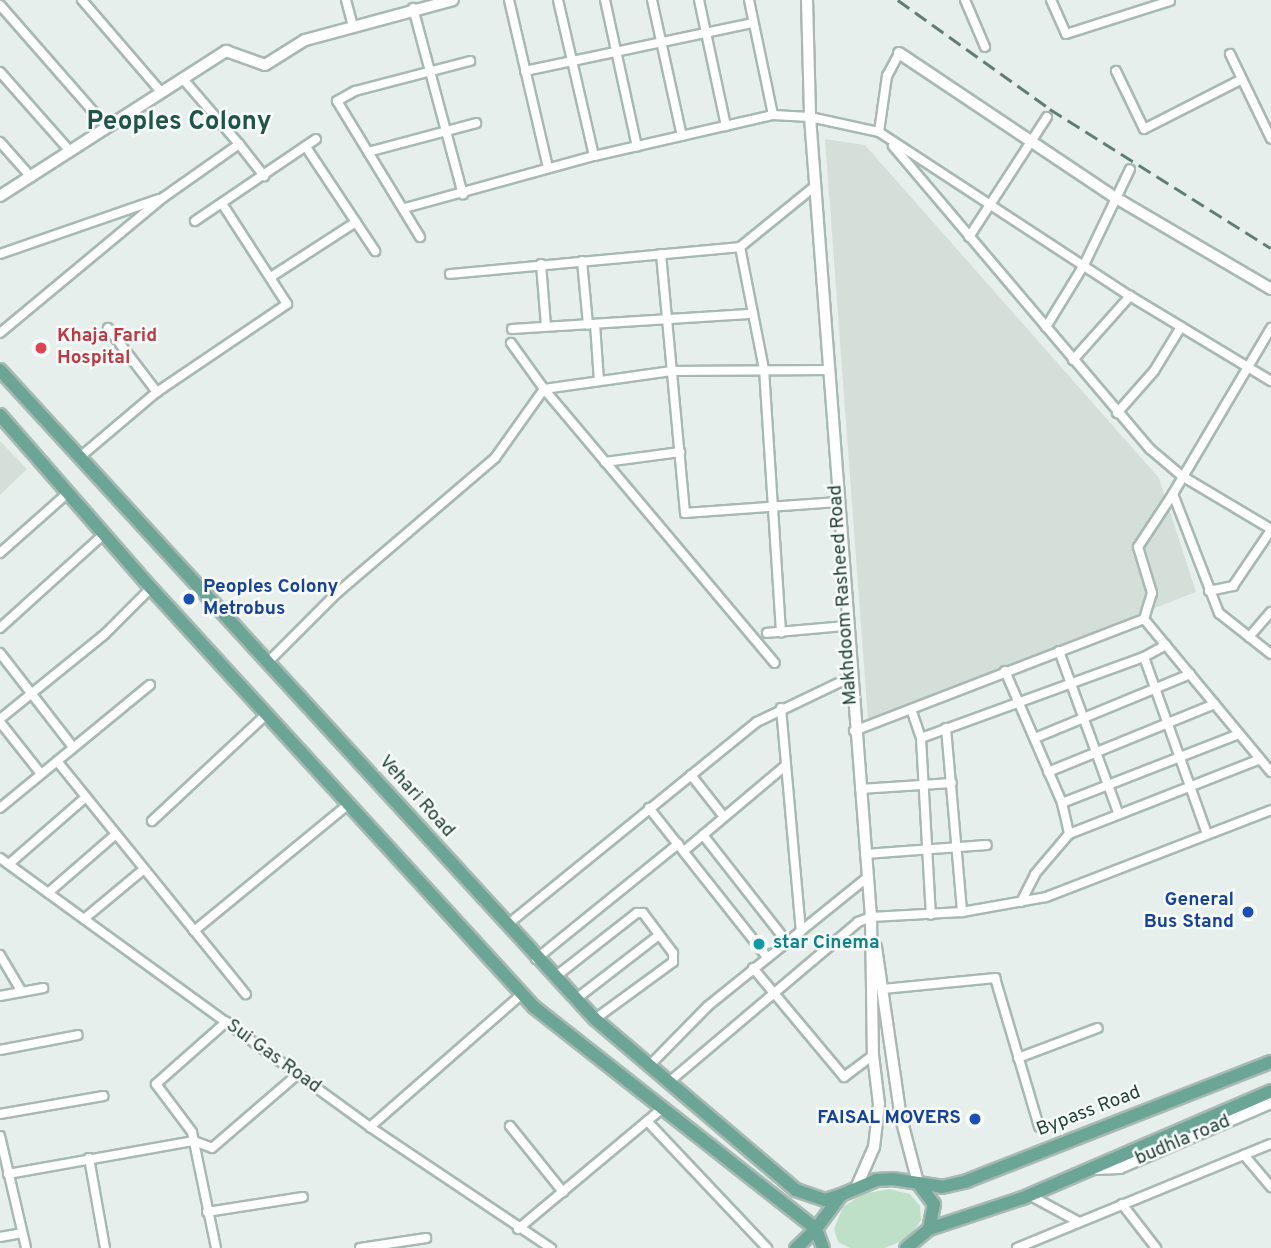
<!DOCTYPE html>
<style>
body{margin:0}
#map{position:relative;width:1271px;height:1248px;overflow:hidden;background:#e6efeb;font-family:Overpass,sans-serif}
div>[style]{position:absolute}
.built>*{inset:0;background:#d4dfda}
.green>*{inset:0;background:#bfe0c8}
.roads{filter:drop-shadow(2px 0 #a8b8b2) drop-shadow(-2px 0 #a8b8b2) drop-shadow(0 2px #a8b8b2) drop-shadow(0 -2px #a8b8b2)}
.minor>*{height:8px;margin:-4px;padding:0 4px;transform-origin:4px;border-radius:4px;background:#fff}
.tertiary>*{height:10px;margin:-5px;padding:0 5px;transform-origin:5px;border-radius:5px;background:#fff}
.secondary>*{height:10px;margin:-5px;padding:0 5px;transform-origin:5px;border-radius:5px;background:#fff}
.primary>*{height:12px;margin:-6px;padding:0 6px;transform-origin:6px;border-radius:6px;background:#6aa596}
.rail>*{height:2.5px;margin-top:-1.25px;transform-origin:0;background:repeating-linear-gradient(90deg,#5f7d75 0 14px,transparent 0 21px)}
.dots>*{width:19px;height:19px;translate:-50% -50%;box-sizing:border-box;border:4px solid #f7fbf9;border-radius:50%}
span{translate:-50% -50%;white-space:nowrap;text-align:center;line-height:1.15;-webkit-text-stroke:5px #f7fbf9;paint-order:stroke}
.health-label{font-size:19px;color:#be3a42;font-weight:700}
.left{translate:0 -50%;text-align:left}
.transit-label{font-size:19px;color:#164399;font-weight:700}
.right{translate:-100% -50%;text-align:right}
.street-label{font-size:19px;color:#24423a}
.culture-label{font-size:19px;color:#0d838f;font-weight:700}
.district-label{font-size:26px;color:#1f5548;font-weight:700}
</style>
<div id="map">
<div class="built">
<div style="clip-path:polygon(825px 139px,865px 145px,1159px 478px,1196px 592px,868px 720px)"></div>
<div style="clip-path:polygon(0 441px,27px 469px,0 495px)"></div>
</div>
<div class="green">
<div style="clip-path:polygon(889px 1189px,910px 1194px,920px 1206px,921px 1220px,909px 1238px,885px 1248px,850px 1248px,838px 1242px,834px 1229px,843px 1207px,863px 1194px)"></div>
</div>
<div class="roads">
<div class="minor">
<div style="left:82px;top:0;width:121px;rotate:49.3deg"></div>
<div style="left:346px;top:0;width:27px;rotate:75deg"></div>
<div style="left:509px;top:0;width:172px;rotate:76.9deg"></div>
<div style="left:558px;top:0;width:160px;rotate:77deg"></div>
<div style="left:605px;top:0;width:150px;rotate:77.7deg"></div>
<div style="left:652px;top:0;width:139px;rotate:77.6deg"></div>
<div style="left:699px;top:0;width:129px;rotate:77.9deg"></div>
<div style="left:749px;top:0;width:117px;rotate:78.2deg"></div>
<div style="left:965px;top:0;width:51px;rotate:66.9deg"></div>
<div style="left:1051px;top:0;width:37px;rotate:66deg"></div>
<div style="left:1066px;top:34px;width:109px;rotate:-17.6deg"></div>
<div style="left:0;top:5px;width:161px;rotate:48.8deg"></div>
<div style="left:413px;top:8px;width:193px;rotate:75deg"></div>
<div style="left:1230px;top:54px;width:94px;rotate:64.2deg"></div>
<div style="left:525px;top:71px;width:233px;rotate:-11.9deg"></div>
<div style="left:1116px;top:71px;width:64px;rotate:64.2deg"></div>
<div style="left:1144px;top:129px;width:110px;rotate:-27deg"></div>
<div style="left:0;top:72px;width:106px;rotate:48.5deg"></div>
<div style="left:879px;top:132px;width:57px;rotate:-81.9deg"></div>
<div style="left:887px;top:76px;width:26px;rotate:-62deg"></div>
<div style="left:0;top:142px;width:47px;rotate:48.5deg"></div>
<div style="left:239px;top:144px;width:41px;rotate:52deg"></div>
<div style="left:893px;top:146px;width:397px;rotate:49.7deg"></div>
<div style="left:1150px;top:449px;width:42px;rotate:40.2deg"></div>
<div style="left:1182px;top:476px;width:104px;rotate:30.8deg"></div>
<div style="left:306px;top:147px;width:125px;rotate:56.4deg"></div>
<div style="left:368px;top:152px;width:112px;rotate:-15deg"></div>
<div style="left:405px;top:208px;width:196px;rotate:-15.4deg"></div>
<div style="left:594px;top:156px;width:184px;rotate:-12.9deg"></div>
<div style="left:773px;top:115px;width:37px;rotate:3deg"></div>
<div style="left:810px;top:117px;width:71px;rotate:12.3deg"></div>
<div style="left:879px;top:132px;width:300px;rotate:33.2deg"></div>
<div style="left:1130px;top:296px;width:165px;rotate:31.1deg"></div>
<div style="left:195px;top:221px;width:146px;rotate:-34.1deg"></div>
<div style="left:420px;top:237px;width:159px;rotate:-121.4deg"></div>
<div style="left:337px;top:101px;width:21px;rotate:-29deg"></div>
<div style="left:355px;top:91px;width:119px;rotate:-14.6deg"></div>
<div style="left:969px;top:237px;width:143px;rotate:-57deg"></div>
<div style="left:740px;top:247px;width:97px;rotate:-39.1deg"></div>
<div style="left:0;top:254px;width:168px;rotate:-19.1deg"></div>
<div style="left:661px;top:254px;width:260px;rotate:84.7deg"></div>
<div style="left:685px;top:513px;width:153px;rotate:-4.1deg"></div>
<div style="left:582px;top:261px;width:64px;rotate:84.6deg"></div>
<div style="left:541px;top:264px;width:62px;rotate:85.4deg"></div>
<div style="left:450px;top:274px;width:291px;rotate:-5.3deg"></div>
<div style="left:740px;top:247px;width:124px;rotate:78.9deg"></div>
<div style="left:764px;top:369px;width:264px;rotate:86.3deg"></div>
<div style="left:271px;top:277px;width:101px;rotate:-32.9deg"></div>
<div style="left:595px;top:324px;width:57px;rotate:86deg"></div>
<div style="left:1046px;top:327px;width:73px;rotate:-58.5deg"></div>
<div style="left:1084px;top:265px;width:106px;rotate:-64.4deg"></div>
<div style="left:108px;top:328px;width:81px;rotate:52.6deg"></div>
<div style="left:1271px;top:328px;width:193px;rotate:120.6deg"></div>
<div style="left:1173px;top:494px;width:128px;rotate:68.9deg"></div>
<div style="left:1219px;top:613px;width:66px;rotate:38.3deg"></div>
<div style="left:512px;top:329px;width:241px;rotate:-3.6deg"></div>
<div style="left:0;top:333px;width:213px;rotate:-39.7deg"></div>
<div style="left:164px;top:197px;width:92px;rotate:-35.2deg"></div>
<div style="left:239px;top:144px;width:86px;rotate:-130.7deg"></div>
<div style="left:511px;top:343px;width:57px;rotate:54.3deg"></div>
<div style="left:544px;top:389px;width:358px;rotate:49.9deg"></div>
<div style="left:1073px;top:360px;width:86px;rotate:-48.3deg"></div>
<div style="left:1117px;top:413px;width:56px;rotate:-48.6deg"></div>
<div style="left:1154px;top:371px;width:52px;rotate:-58.5deg"></div>
<div style="left:80px;top:457px;width:101px;rotate:-40.2deg"></div>
<div style="left:157px;top:392px;width:157px;rotate:-34.1deg"></div>
<div style="left:287px;top:304px;width:118px;rotate:-122.9deg"></div>
<div style="left:605px;top:462px;width:76px;rotate:-7.6deg"></div>
<div style="left:0;top:553px;width:92px;rotate:-41.5deg"></div>
<div style="left:1209px;top:591px;width:25px;rotate:-12deg"></div>
<div style="left:1233px;top:586px;width:68px;rotate:-55.8deg"></div>
<div style="left:1144px;top:619px;width:199px;rotate:50.3deg"></div>
<div style="left:0;top:628px;width:140px;rotate:-42.1deg"></div>
<div style="left:767px;top:633px;width:79px;rotate:-5.1deg"></div>
<div style="left:1249px;top:637px;width:33px;rotate:-49deg"></div>
<div style="left:1059px;top:651px;width:171px;rotate:69.9deg"></div>
<div style="left:0;top:653px;width:119px;rotate:52.2deg"></div>
<div style="left:1144px;top:657px;width:188px;rotate:70.4deg"></div>
<div style="left:267px;top:663px;width:99px;rotate:-45deg"></div>
<div style="left:337px;top:593px;width:208px;rotate:-40.5deg"></div>
<div style="left:495px;top:458px;width:85px;rotate:-54.6deg"></div>
<div style="left:544px;top:389px;width:129px;rotate:-8deg"></div>
<div style="left:672px;top:371px;width:156px;rotate:-0.4deg"></div>
<div style="left:1005px;top:671px;width:144px;rotate:66.6deg"></div>
<div style="left:1062px;top:803px;width:32px;rotate:77deg"></div>
<div style="left:781px;top:708px;width:224px;rotate:84.9deg"></div>
<div style="left:911px;top:709px;width:31px;rotate:71deg"></div>
<div style="left:921px;top:738px;width:177px;rotate:86.8deg"></div>
<div style="left:0;top:719px;width:135px;rotate:-39deg"></div>
<div style="left:105px;top:634px;width:65px;rotate:-45deg"></div>
<div style="left:0;top:722px;width:66px;rotate:51.7deg"></div>
<div style="left:946px;top:728px;width:185px;rotate:85deg"></div>
<div style="left:854px;top:731px;width:311px;rotate:-21.1deg"></div>
<div style="left:1144px;top:619px;width:27px;rotate:-73deg"></div>
<div style="left:1152px;top:593px;width:48px;rotate:-106.9deg"></div>
<div style="left:1138px;top:547px;width:64px;rotate:-56.6deg"></div>
<div style="left:921px;top:738px;width:237px;rotate:-20deg"></div>
<div style="left:1144px;top:657px;width:25px;rotate:-29deg"></div>
<div style="left:1035px;top:738px;width:168px;rotate:-22.4deg"></div>
<div style="left:57px;top:761px;width:300px;rotate:51deg"></div>
<div style="left:1048px;top:772px;width:180px;rotate:-22.2deg"></div>
<div style="left:691px;top:775px;width:53px;rotate:51.8deg"></div>
<div style="left:860px;top:789px;width:92px;rotate:-3.7deg"></div>
<div style="left:1062px;top:803px;width:190px;rotate:-21.3deg"></div>
<div style="left:0;top:808px;width:194px;rotate:-39.4deg"></div>
<div style="left:649px;top:808px;width:191px;rotate:51.6deg"></div>
<div style="left:152px;top:821px;width:158px;rotate:-43deg"></div>
<div style="left:703px;top:835px;width:136px;rotate:51.9deg"></div>
<div style="left:684px;top:851px;width:133px;rotate:-40.1deg"></div>
<div style="left:865px;top:854px;width:122px;rotate:-4.2deg"></div>
<div style="left:0;top:858px;width:457px;rotate:36deg"></div>
<div style="left:370px;top:1127px;width:218px;rotate:33.8deg"></div>
<div style="left:9px;top:864px;width:102px;rotate:-41deg"></div>
<div style="left:48px;top:893px;width:90px;rotate:-40.9deg"></div>
<div style="left:1021px;top:902px;width:31px;rotate:-63deg"></div>
<div style="left:1035px;top:874px;width:52px;rotate:-49.6deg"></div>
<div style="left:1069px;top:834px;width:205px;rotate:-21.4deg"></div>
<div style="left:84px;top:919px;width:78px;rotate:-39.8deg"></div>
<div style="left:507px;top:925px;width:322px;rotate:-39.1deg"></div>
<div style="left:757px;top:722px;width:102px;rotate:-25.6deg"></div>
<div style="left:194px;top:931px;width:202px;rotate:-39.4deg"></div>
<div style="left:0;top:955px;width:43px;rotate:59.3deg"></div>
<div style="left:536px;top:959px;width:183px;rotate:-39deg"></div>
<div style="left:753px;top:968px;width:142px;rotate:50.1deg"></div>
<div style="left:844px;top:1077px;width:36px;rotate:-37deg"></div>
<div style="left:555px;top:977px;width:104px;rotate:-38deg"></div>
<div style="left:637px;top:913px;width:6px"></div>
<div style="left:643px;top:913px;width:50px;rotate:53.1deg"></div>
<div style="left:673px;top:953px;width:9px;rotate:90deg"></div>
<div style="left:673px;top:962px;width:97px;rotate:143.8deg"></div>
<div style="left:883px;top:989px;width:113px;rotate:-5.6deg"></div>
<div style="left:995px;top:978px;width:155px;rotate:73.5deg"></div>
<div style="left:0;top:996px;width:44px;rotate:-10.5deg"></div>
<div style="left:576px;top:999px;width:105px;rotate:-37.6deg"></div>
<div style="left:0;top:1050px;width:79px;rotate:-10.9deg"></div>
<div style="left:1018px;top:1058px;width:85px;rotate:-20.6deg"></div>
<div style="left:649px;top:1066px;width:84px;rotate:-45.5deg"></div>
<div style="left:708px;top:1006px;width:206px;rotate:-38.9deg"></div>
<div style="left:669px;top:1082px;width:248px;rotate:-40.2deg"></div>
<div style="left:858px;top:922px;width:14px;rotate:-21deg"></div>
<div style="left:871px;top:917px;width:91px;rotate:-3.1deg"></div>
<div style="left:962px;top:912px;width:85px;rotate:-10.1deg"></div>
<div style="left:1046px;top:897px;width:241px;rotate:-21.1deg"></div>
<div style="left:0;top:1114px;width:105px;rotate:-9.9deg"></div>
<div style="left:647px;top:1121px;width:175px;rotate:46.6deg"></div>
<div style="left:510px;top:1126px;width:85px;rotate:51.2deg"></div>
<div style="left:370px;top:1127px;width:202px;rotate:-41.2deg"></div>
<div style="left:0;top:1136px;width:115px;rotate:76.9deg"></div>
<div style="left:1244px;top:1155px;width:42px;rotate:49.8deg"></div>
<div style="left:89px;top:1158px;width:91px;rotate:79.9deg"></div>
<div style="left:8px;top:1174px;width:189px;rotate:-10.1deg"></div>
<div style="left:194px;top:1141px;width:19px;rotate:21deg"></div>
<div style="left:212px;top:1148px;width:113px;rotate:-40.7deg"></div>
<div style="left:1029px;top:1195px;width:57px;rotate:28.4deg"></div>
<div style="left:1122px;top:1204px;width:56px;rotate:52.3deg"></div>
<div style="left:207px;top:1212px;width:97px;rotate:-8.9deg"></div>
<div style="left:518px;top:1229px;width:190px;rotate:-39.9deg"></div>
<div style="left:0;top:1237px;width:22px;rotate:-10deg"></div>
<div style="left:216px;top:1248px;width:118px;rotate:-101.7deg"></div>
<div style="left:192px;top:1132px;width:60px;rotate:-126.9deg"></div>
<div style="left:156px;top:1084px;width:94px;rotate:-41.5deg"></div>
<div style="left:360px;top:1248px;width:67px;rotate:-8.6deg"></div>
<div style="left:1017px;top:1248px;width:274px;rotate:-22.3deg"></div>
</div>
<div class="tertiary">
<div style="left:899px;top:53px;width:261px;rotate:33.8deg"></div>
<div style="left:1116px;top:198px;width:180px;rotate:30.4deg"></div>
<div style="left:0;top:196px;width:269px;rotate:-32.7deg"></div>
<div style="left:226px;top:51px;width:41px;rotate:19.7deg"></div>
<div style="left:265px;top:65px;width:47px;rotate:-32deg"></div>
<div style="left:305px;top:40px;width:153px;rotate:-15.1deg"></div>
<div style="left:1093px;top:1169px;width:27px;rotate:-2deg"></div>
<div style="left:1120px;top:1168px;width:164px;rotate:-23.3deg"></div>
</div>
<div class="secondary">
<div style="left:807px;top:0;width:117px;rotate:88.5deg"></div>
<div style="left:810px;top:117px;width:802px;rotate:85.64deg"></div>
<div style="left:871px;top:917px;width:138px;rotate:89.2deg"></div>
<div style="left:873px;top:1055px;width:49px;rotate:83deg"></div>
<div style="left:879px;top:1104px;width:43px;rotate:96.6deg"></div>
<div style="left:874px;top:1147px;width:43px;rotate:113.6deg"></div>
<div style="left:876px;top:947px;width:173px;rotate:81.7deg"></div>
<div style="left:901px;top:1118px;width:67px;rotate:75.3deg"></div>
</div>
<div class="primary">
<div style="left:0;top:370px;width:880px;rotate:47.49deg"></div>
<div style="left:595px;top:1019px;width:264px;rotate:40.4deg"></div>
<div style="left:796px;top:1190px;width:31px;rotate:19deg"></div>
<div style="left:825px;top:1200px;width:17px;rotate:-17deg"></div>
<div style="left:0;top:415px;width:230px;rotate:48.9deg"></div>
<div style="left:151px;top:588px;width:568px;rotate:47.57deg"></div>
<div style="left:534px;top:1007px;width:359px;rotate:38.2deg"></div>
<div style="left:816px;top:1229px;width:28px;rotate:136deg"></div>
<div style="left:918px;top:1183px;width:24px;rotate:9deg"></div>
<div style="left:942px;top:1187px;width:26px;rotate:-13deg"></div>
<div style="left:967px;top:1181px;width:326px;rotate:-21.4deg"></div>
<div style="left:929px;top:1229px;width:99px;rotate:-18.3deg"></div>
<div style="left:1023px;top:1198px;width:270px;rotate:-23.3deg"></div>
<div style="left:823px;top:1248px;width:20px;rotate:-110deg"></div>
<div style="left:816px;top:1229px;width:42px;rotate:-53.7deg"></div>
<div style="left:841px;top:1195px;width:38px;rotate:-23deg"></div>
<div style="left:876px;top:1180px;width:17px;rotate:-3deg"></div>
<div style="left:893px;top:1179px;width:25px;rotate:9deg"></div>
<div style="left:918px;top:1183px;width:26px;rotate:53deg"></div>
<div style="left:934px;top:1204px;width:25px;rotate:101deg"></div>
<div style="left:929px;top:1229px;width:30px;rotate:140deg"></div>
</div>
</div>
<div class="rail">
<div style="left:898px;top:0;width:187px;rotate:35.6deg"></div>
<div style="left:1050px;top:109px;width:261px;rotate:32.2deg"></div>
</div>
<div class="dots">
<div style="left:41px;top:348px;background:#e0444e"></div>
<div style="left:189px;top:599px;background:#1a4fb4"></div>
<div style="left:1248px;top:912px;background:#1a4fb4"></div>
<div style="left:759px;top:944px;background:#0f9aa8"></div>
<div style="left:975px;top:1119px;background:#1a4fb4"></div>
</div>
<div class="health-label">
<span class="left" style="left:57px;top:348px">Khaja Farid<br>Hospital</span>
</div>
<div class="transit-label">
<span class="left" style="left:203px;top:599px">Peoples Colony<br>Metrobus</span>
<span class="right" style="left:1234px;top:912px">General<br>Bus Stand</span>
<span class="right" style="left:961px;top:1119px">FAISAL MOVERS</span>
</div>
<div class="street-label">
<span style="left:844px;top:595px;rotate:-94deg">Makhdoom Rasheed Road</span>
<span style="left:416px;top:797px;rotate:48deg">Vehari Road</span>
<span style="left:273px;top:1057px;rotate:36deg">Sui Gas Road</span>
<span style="left:1089px;top:1112px;rotate:-21deg">Bypass Road</span>
<span style="left:1183px;top:1141px;rotate:-23deg">budhla road</span>
</div>
<div class="culture-label">
<span class="left" style="left:773px;top:944px">star Cinema</span>
</div>
<div class="district-label">
<span style="left:179px;top:123px">Peoples Colony</span>
</div>
</div>
